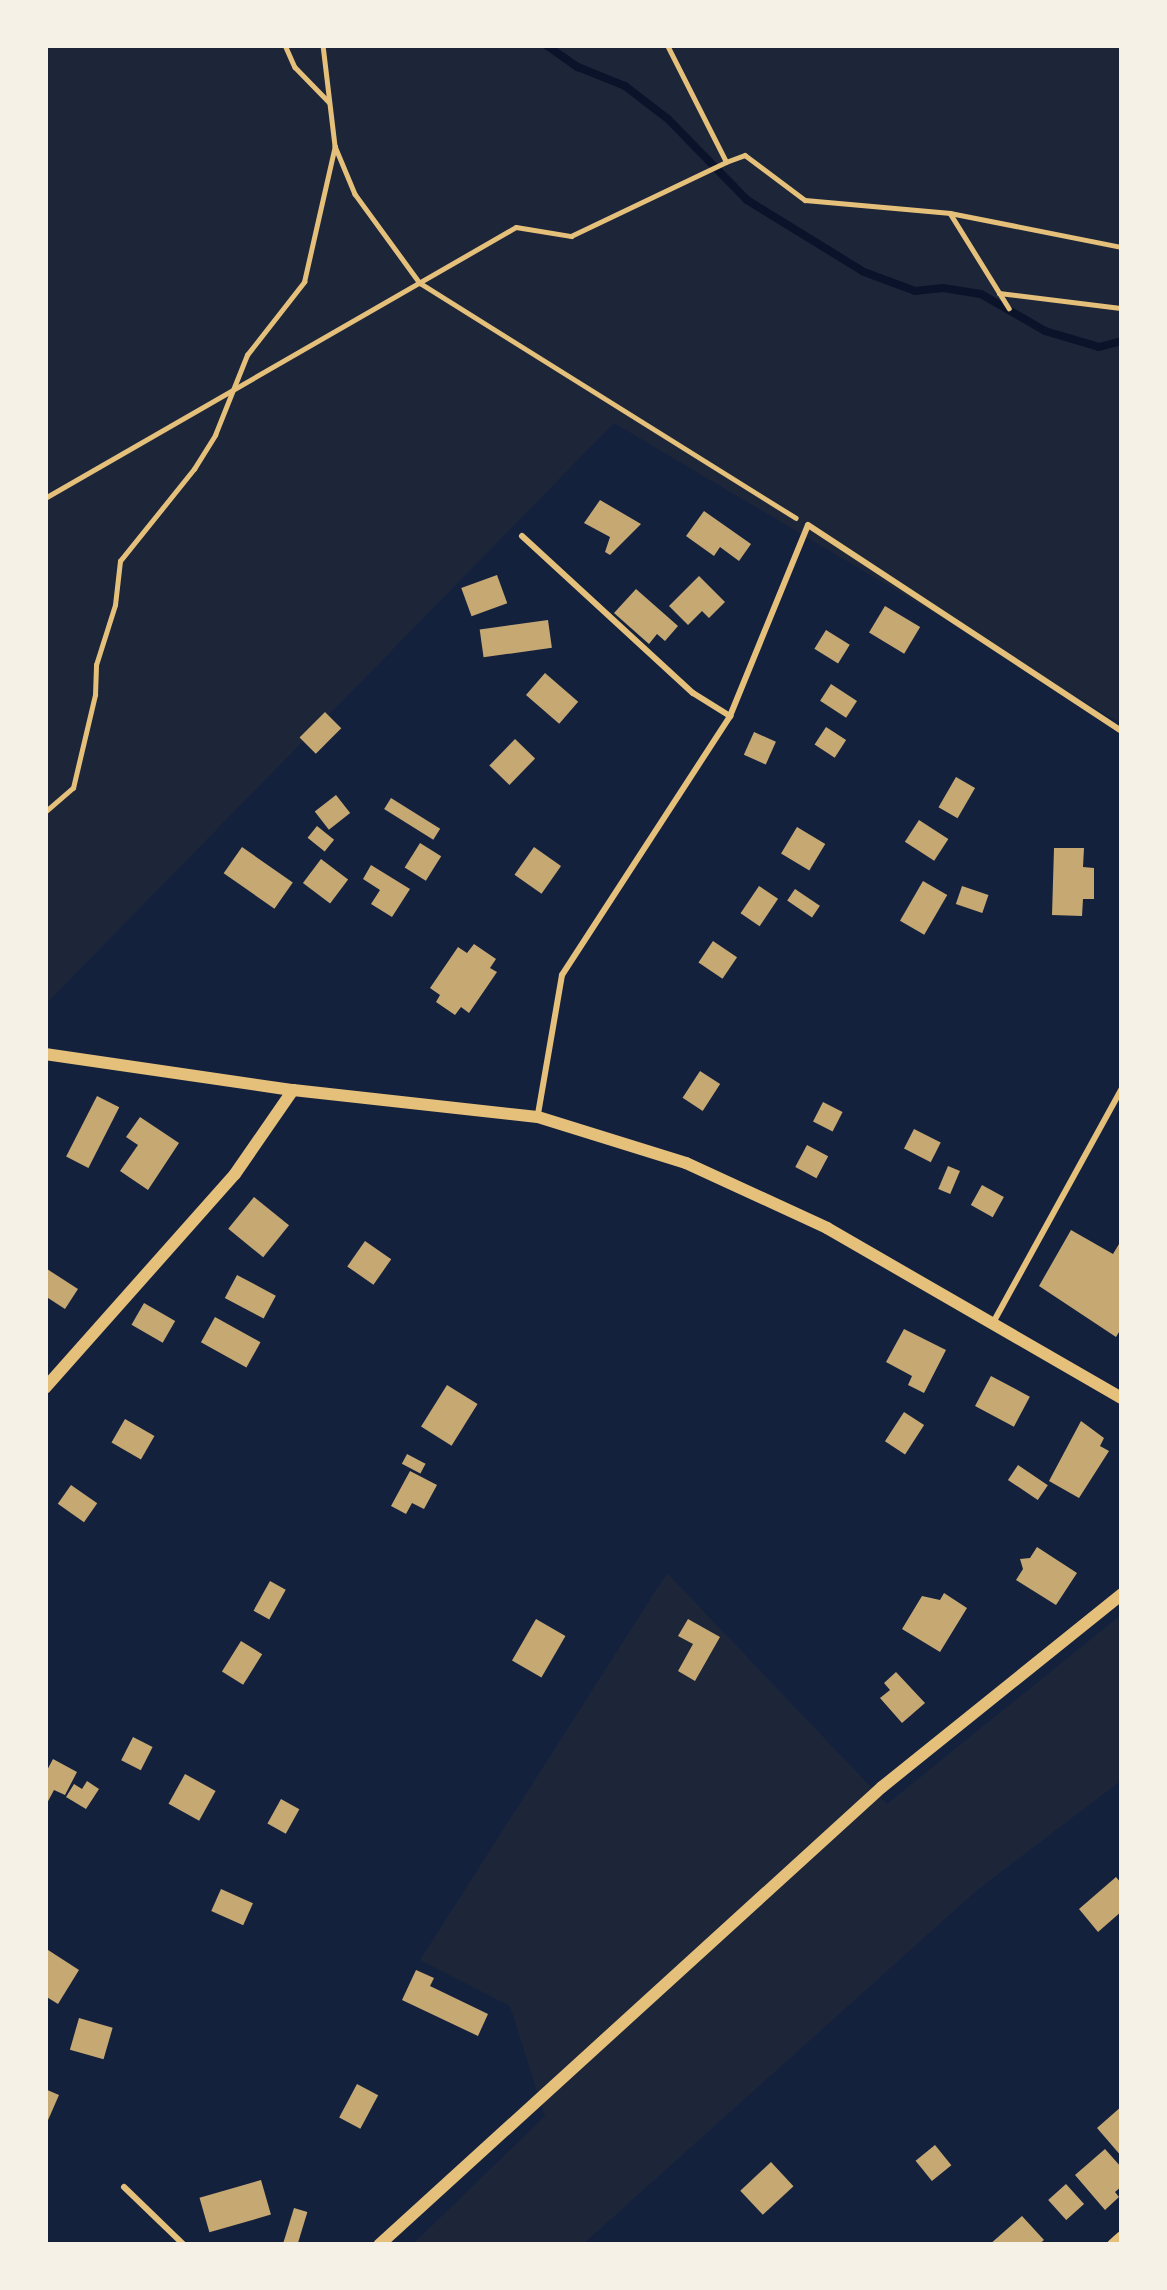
<!DOCTYPE html>
<style>
body{margin:0}
#map{position:relative;width:1167px;height:2290px;overflow:hidden;background:#14213d;font-family:"Sofia Sans Condensed",sans-serif}
div>[style]{position:absolute}
.green>*{inset:0;background:#1d2539}
.stream>*{height:8px;margin:-4px;padding:0 4px;transform-origin:4px;border-radius:4px;background:#0b132b}
.building>*{inset:0;background:#c6a872;transform-origin:0 0}
.path>*{height:4.5px;margin:-2.25px;padding:0 2.25px;transform-origin:2.25px;border-radius:2.25px;background:#e5c07b}
.service>*{height:6px;margin:-3px;padding:0 3px;transform-origin:3px;border-radius:3px;background:#e5c07b}
.minor>*{height:12px;margin:-6px;padding:0 6px;transform-origin:6px;border-radius:6px;background:#e5c07b}
span{translate:-50% -50%;white-space:nowrap;text-align:center;line-height:1.15;-webkit-text-stroke:12px #f6f1e7;paint-order:stroke}
.frame{position:absolute;inset:0;border:48px solid #f6f1e7;pointer-events:none}
</style>
<div id="map">
<div class="green">
<div style="clip-path:polygon(45px 45px,1122px 45px,1122px 724px,614px 423px,45px 1005px)"></div>
<div style="clip-path:polygon(667px 1573px,887px 1804px,1122px 1614px,1122px 1780px,976px 1891px,582px 2245px,412px 2245px,545px 2116px,510px 2006px,420px 1960px)"></div>
</div>
<div class="stream">
<div style="left:546px;top:45px;width:39px;rotate:35deg"></div>
<div style="left:578px;top:67px;width:51px;rotate:22deg"></div>
<div style="left:625px;top:86px;width:54px;rotate:37.5deg"></div>
<div style="left:668px;top:119px;width:113px;rotate:45.7deg"></div>
<div style="left:747px;top:200px;width:137px;rotate:31.6deg"></div>
<div style="left:864px;top:272px;width:54px;rotate:20.4deg"></div>
<div style="left:915px;top:291px;width:28px;rotate:-6deg"></div>
<div style="left:943px;top:288px;width:38px;rotate:9deg"></div>
<div style="left:981px;top:294px;width:74px;rotate:30deg"></div>
<div style="left:1045px;top:331px;width:56px;rotate:16.5deg"></div>
<div style="left:1099px;top:347px;width:24px;rotate:-15deg"></div>
</div>
<div class="building">
<div style="clip-path:polygon(600px 500px,641px 524px,610px 555px,605px 552px,610px 537px,584px 523px)"></div>
<div style="clip-path:polygon(704px 511px,751px 544px,739px 561px,720px 547px,714px 556px,686px 536px)"></div>
<div style="left:497px;top:575px;width:30px;height:38px;rotate:70deg"></div>
<div style="clip-path:polygon(699px 576px,725px 602px,709px 618px,702px 611px,688px 625px,669px 606px)"></div>
<div style="clip-path:polygon(636px 589px,678px 626px,665px 641px,657px 634px,649px 644px,614px 613px)"></div>
<div style="left:885px;top:606px;width:41px;height:31px;rotate:31deg"></div>
<div style="left:548px;top:620px;width:28px;height:69px;rotate:82deg"></div>
<div style="left:826px;top:630px;width:28px;height:22px;rotate:32deg"></div>
<div style="left:545px;top:673px;width:44px;height:29px;rotate:41deg"></div>
<div style="left:831px;top:684px;width:31px;height:20px;rotate:33deg"></div>
<div style="left:325px;top:712px;width:23px;height:36px;rotate:45deg"></div>
<div style="left:826px;top:727px;width:24px;height:21px;rotate:33deg"></div>
<div style="left:754px;top:732px;width:24px;height:25px;rotate:24deg"></div>
<div style="left:515px;top:739px;width:28px;height:37px;rotate:44deg"></div>
<div style="left:956px;top:777px;width:22px;height:35px;rotate:30deg"></div>
<div style="left:336px;top:795px;width:23px;height:27px;rotate:52deg"></div>
<div style="left:391px;top:798px;width:58px;height:13px;rotate:32deg"></div>
<div style="left:919px;top:820px;width:35px;height:26px;rotate:33deg"></div>
<div style="left:317px;top:826px;width:22px;height:15px;rotate:39deg"></div>
<div style="left:797px;top:827px;width:33px;height:31px;rotate:31deg"></div>
<div style="left:420px;top:843px;width:25px;height:29px;rotate:32deg"></div>
<div style="left:242px;top:847px;width:62px;height:32px;rotate:35deg"></div>
<div style="left:534px;top:847px;width:33px;height:34px;rotate:35deg"></div>
<div style="clip-path:polygon(1054px 848px,1084px 848px,1083px 867px,1094px 868px,1094px 899px,1083px 899px,1082px 916px,1052px 915px)"></div>
<div style="left:321px;top:859px;width:34px;height:30px;rotate:37deg"></div>
<div style="clip-path:polygon(371px 865px,410px 889px,392px 917px,371px 904px,380px 890px,363px 879px)"></div>
<div style="left:923px;top:881px;width:28px;height:46px;rotate:30deg"></div>
<div style="left:759px;top:886px;width:23px;height:33px;rotate:34deg"></div>
<div style="left:962px;top:886px;width:28px;height:19px;rotate:19deg"></div>
<div style="left:795px;top:889px;width:30px;height:14px;rotate:34deg"></div>
<div style="left:713px;top:941px;width:29px;height:26px;rotate:34deg"></div>
<div style="clip-path:polygon(474px 944px,496px 959px,490px 968px,497px 972px,469px 1013px,461px 1007px,455px 1015px,436px 1002px,440px 995px,430px 988px,458px 947px,467px 953px)"></div>
<div style="left:700px;top:1071px;width:24px;height:32px;rotate:33deg"></div>
<div style="left:97px;top:1096px;width:25px;height:68px;rotate:27deg"></div>
<div style="left:823px;top:1102px;width:22px;height:22px;rotate:27deg"></div>
<div style="clip-path:polygon(140px 1117px,179px 1143px,148px 1190px,120px 1171px,138px 1145px,126px 1137px)"></div>
<div style="left:914px;top:1129px;width:30px;height:22px;rotate:27deg"></div>
<div style="left:807px;top:1145px;width:24px;height:25px;rotate:28deg"></div>
<div style="left:948px;top:1166px;width:13px;height:25px;rotate:23deg"></div>
<div style="left:982px;top:1185px;width:25px;height:23px;rotate:29deg"></div>
<div style="left:254px;top:1197px;width:45px;height:41px;rotate:39deg"></div>
<div style="clip-path:polygon(1071px 1230px,1113px 1254px,1122px 1239px,1122px 1327px,1116px 1337px,1039px 1286px)"></div>
<div style="left:365px;top:1241px;width:32px;height:31px;rotate:35deg"></div>
<div style="clip-path:polygon(47px 1269px,78px 1289px,65px 1309px,45px 1296px)"></div>
<div style="left:237px;top:1275px;width:44px;height:26px;rotate:28deg"></div>
<div style="left:144px;top:1303px;width:36px;height:25px;rotate:30deg"></div>
<div style="left:215px;top:1317px;width:52px;height:29px;rotate:29deg"></div>
<div style="clip-path:polygon(904px 1329px,946px 1350px,924px 1393px,908px 1385px,912px 1376px,886px 1362px)"></div>
<div style="left:991px;top:1376px;width:44px;height:34px;rotate:28deg"></div>
<div style="left:447px;top:1385px;width:36px;height:49px;rotate:32deg"></div>
<div style="left:904px;top:1412px;width:24px;height:35px;rotate:33deg"></div>
<div style="left:125px;top:1419px;width:34px;height:27px;rotate:30deg"></div>
<div style="clip-path:polygon(1081px 1421px,1104px 1438px,1100px 1446px,1109px 1451px,1079px 1498px,1049px 1481px)"></div>
<div style="left:407px;top:1454px;width:21px;height:11px;rotate:28deg"></div>
<div style="left:1018px;top:1465px;width:36px;height:18px;rotate:34deg"></div>
<div style="clip-path:polygon(410px 1471px,437px 1485px,424px 1509px,412px 1503px,406px 1514px,391px 1506px)"></div>
<div style="left:71px;top:1485px;width:32px;height:23px;rotate:35deg"></div>
<div style="clip-path:polygon(1037px 1547px,1077px 1573px,1056px 1605px,1016px 1580px,1023px 1569px,1020px 1559px,1030px 1558px)"></div>
<div style="left:270px;top:1581px;width:18px;height:34px;rotate:29deg"></div>
<div style="clip-path:polygon(944px 1593px,967px 1608px,940px 1652px,902px 1629px,922px 1596px,940px 1600px)"></div>
<div style="left:536px;top:1619px;width:34px;height:48px;rotate:30deg"></div>
<div style="clip-path:polygon(688px 1619px,720px 1637px,695px 1681px,678px 1671px,693px 1644px,678px 1636px)"></div>
<div style="left:241px;top:1641px;width:25px;height:36px;rotate:32deg"></div>
<div style="clip-path:polygon(896px 1672px,925px 1703px,902px 1723px,880px 1698px,890px 1690px,884px 1683px)"></div>
<div style="left:133px;top:1737px;width:22px;height:26px;rotate:27deg"></div>
<div style="clip-path:polygon(53px 1759px,77px 1772px,65px 1795px,54px 1790px,45px 1807px,45px 1774px)"></div>
<div style="left:185px;top:1774px;width:35px;height:34px;rotate:29deg"></div>
<div style="clip-path:polygon(87px 1781px,99px 1789px,86px 1809px,66px 1797px,74px 1784px,82px 1789px)"></div>
<div style="left:281px;top:1799px;width:21px;height:28px;rotate:29deg"></div>
<div style="clip-path:polygon(1116px 1877px,1122px 1884px,1122px 1911px,1098px 1932px,1079px 1909px)"></div>
<div style="left:221px;top:1889px;width:35px;height:24px;rotate:24deg"></div>
<div style="clip-path:polygon(45px 1948px,79px 1970px,58px 2004px,45px 1996px)"></div>
<div style="clip-path:polygon(416px 1970px,434px 1978px,430px 1986px,488px 2014px,478px 2036px,402px 2000px)"></div>
<div style="left:79px;top:2018px;width:35px;height:33px;rotate:16deg"></div>
<div style="left:357px;top:2084px;width:24px;height:38px;rotate:28deg"></div>
<div style="clip-path:polygon(45px 2089px,59px 2095px,45px 2127px)"></div>
<div style="clip-path:polygon(1122px 2106px,1122px 2157px,1097px 2128px)"></div>
<div style="left:935px;top:2145px;width:26px;height:25px;rotate:51deg"></div>
<div style="clip-path:polygon(1105px 2149px,1122px 2168px,1122px 2186px,1115px 2192px,1119px 2197px,1105px 2210px,1075px 2175px)"></div>
<div style="left:771px;top:2162px;width:33px;height:42px;rotate:47deg"></div>
<div style="left:261px;top:2180px;width:36px;height:64px;rotate:74deg"></div>
<div style="left:1066px;top:2184px;width:27px;height:24px;rotate:48deg"></div>
<div style="left:294px;top:2208px;width:14px;height:39px;rotate:17deg"></div>
<div style="clip-path:polygon(1022px 2216px,1044px 2240px,1038px 2245px,989px 2245px)"></div>
</div>
<div class="path">
<div style="left:285px;top:45px;width:24px;rotate:66deg"></div>
<div style="left:295px;top:67px;width:49px;rotate:45.8deg"></div>
<div style="left:323px;top:45px;width:102px;rotate:83.2deg"></div>
<div style="left:335px;top:146px;width:52px;rotate:67.4deg"></div>
<div style="left:355px;top:194px;width:110px;rotate:53.9deg"></div>
<div style="left:420px;top:283px;width:443px;rotate:32deg"></div>
<div style="left:726px;top:162px;width:20px;rotate:-20deg"></div>
<div style="left:745px;top:155px;width:75px;rotate:36.9deg"></div>
<div style="left:805px;top:200px;width:146px;rotate:5.1deg"></div>
<div style="left:950px;top:213px;width:175px;rotate:11.2deg"></div>
<div style="left:950px;top:213px;width:112px;rotate:58.2deg"></div>
<div style="left:999px;top:293px;width:124px;rotate:7deg"></div>
<div style="left:45px;top:498px;width:543px;rotate:-29.91deg"></div>
<div style="left:516px;top:227px;width:56px;rotate:9.3deg"></div>
<div style="left:571px;top:236px;width:172px;rotate:-25.5deg"></div>
<div style="left:726px;top:162px;width:131px;rotate:-116.8deg"></div>
<div style="left:45px;top:812px;width:37px;rotate:-41deg"></div>
<div style="left:73px;top:788px;width:96px;rotate:-76.7deg"></div>
<div style="left:95px;top:695px;width:30px;rotate:-88deg"></div>
<div style="left:96px;top:665px;width:63px;rotate:-72.4deg"></div>
<div style="left:115px;top:605px;width:44px;rotate:-83.5deg"></div>
<div style="left:120px;top:561px;width:118px;rotate:-51.2deg"></div>
<div style="left:194px;top:469px;width:40px;rotate:-58deg"></div>
<div style="left:215px;top:435px;width:86px;rotate:-68.2deg"></div>
<div style="left:247px;top:355px;width:93px;rotate:-52deg"></div>
<div style="left:304px;top:282px;width:139px;rotate:-77.2deg"></div>
</div>
<div class="service">
<div style="left:522px;top:536px;width:232px;rotate:42.6deg"></div>
<div style="left:693px;top:693px;width:44px;rotate:31.9deg"></div>
<div style="left:538px;top:1114px;width:141px;rotate:-80.2deg"></div>
<div style="left:562px;top:975px;width:309px;rotate:-57deg"></div>
<div style="left:730px;top:716px;width:206px;rotate:-67.8deg"></div>
<div style="left:808px;top:525px;width:376px;rotate:33.3deg"></div>
<div style="left:994px;top:1321px;width:266px;rotate:-61.2deg"></div>
<div style="left:124px;top:2187px;width:83px;rotate:44deg"></div>
</div>
<div class="minor">
<div style="left:45px;top:1054px;width:251px;rotate:8.3deg"></div>
<div style="left:293px;top:1090px;width:246px;rotate:6.3deg"></div>
<div style="left:538px;top:1117px;width:155px;rotate:17.3deg"></div>
<div style="left:686px;top:1163px;width:155px;rotate:24.7deg"></div>
<div style="left:827px;top:1228px;width:340px;rotate:30deg"></div>
<div style="left:45px;top:1388px;width:286px;rotate:-48.4deg"></div>
<div style="left:235px;top:1174px;width:102px;rotate:-55.4deg"></div>
<div style="left:379px;top:2245px;width:680px;rotate:-42.32deg"></div>
<div style="left:882px;top:1787px;width:308px;rotate:-38.8deg"></div>
<div style="left:1113px;top:2245px;width:12px;rotate:-42deg"></div>
</div>
<div class="frame"></div>
</div>
